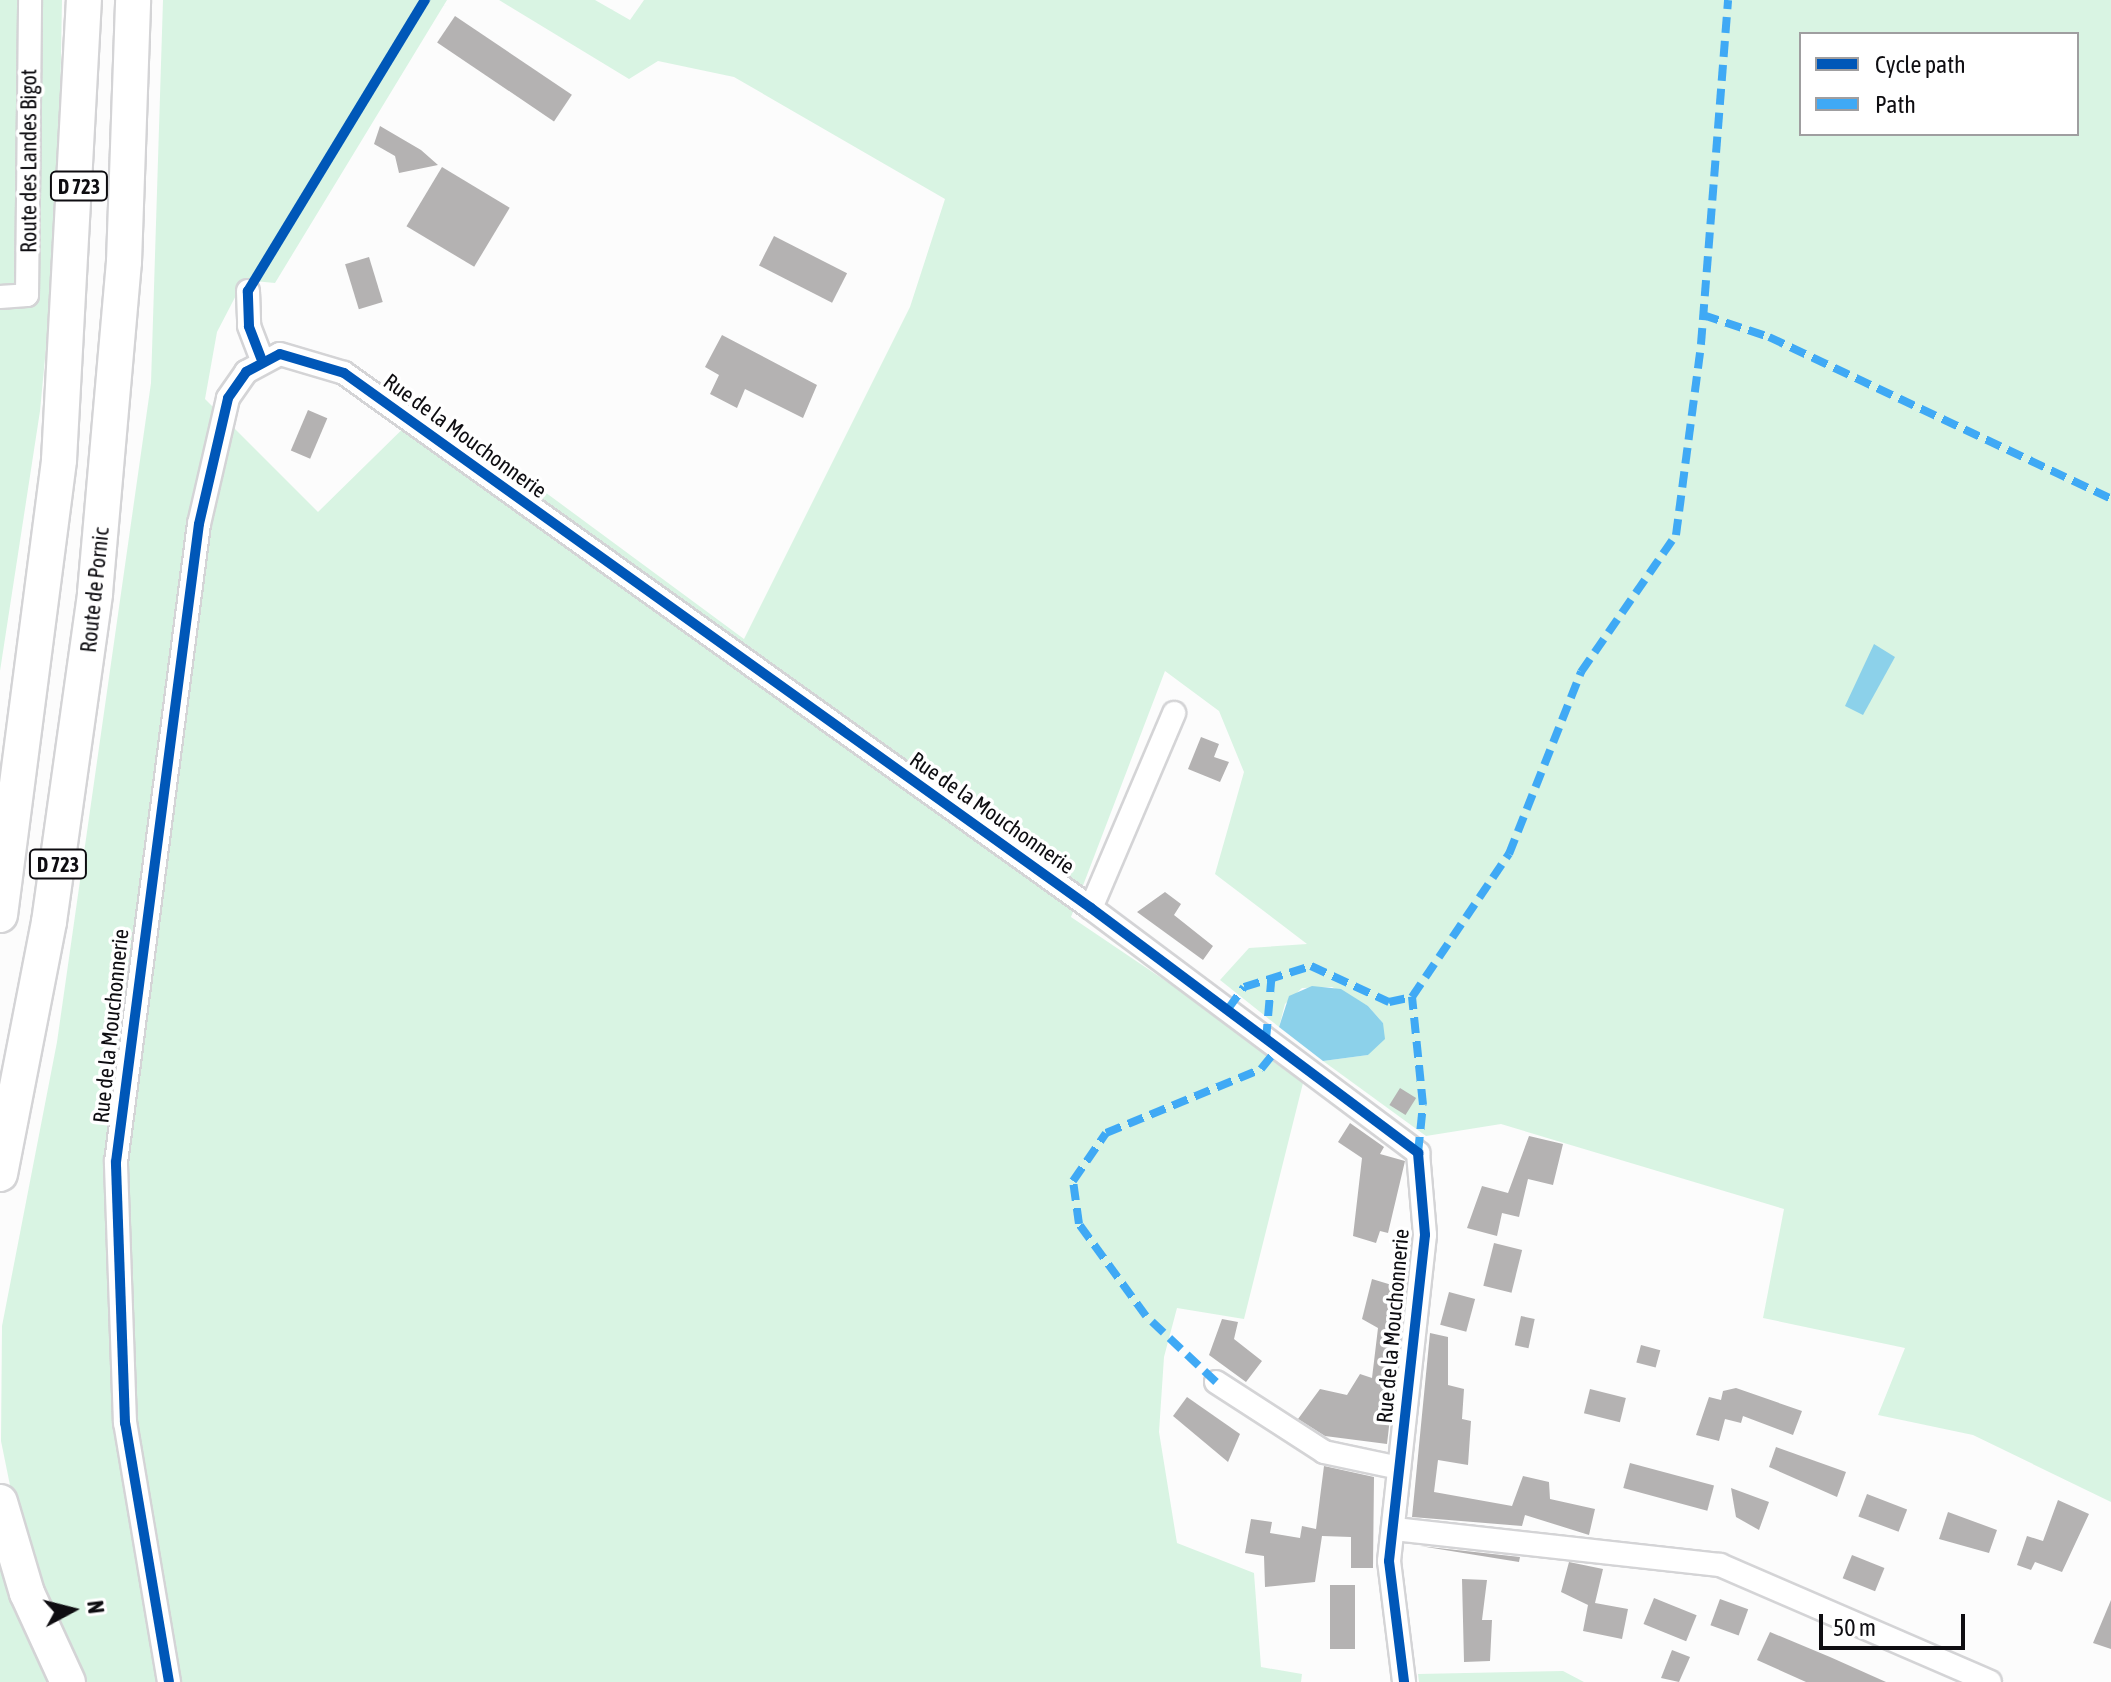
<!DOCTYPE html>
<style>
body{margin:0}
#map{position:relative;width:2111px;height:1682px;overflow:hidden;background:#fcfcfc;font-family:"Asap Condensed",sans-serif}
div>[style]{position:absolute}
.green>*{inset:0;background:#d9f4e3}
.water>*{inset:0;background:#8cd1ea}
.building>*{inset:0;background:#b4b2b2;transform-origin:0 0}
.roads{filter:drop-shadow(2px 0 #d4d4d6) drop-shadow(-2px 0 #d4d4d6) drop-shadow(0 2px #d4d4d6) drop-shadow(0 -2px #d4d4d6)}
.minor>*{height:22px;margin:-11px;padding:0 11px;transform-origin:11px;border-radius:11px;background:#fff}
.highway>*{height:34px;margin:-17px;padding:0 17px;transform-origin:17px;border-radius:17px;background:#fff}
.quiet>*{height:8px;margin-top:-4px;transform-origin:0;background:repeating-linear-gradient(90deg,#3fa9f5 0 16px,transparent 0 24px)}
.cycleway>*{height:10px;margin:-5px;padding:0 5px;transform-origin:5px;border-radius:5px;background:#0057b8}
span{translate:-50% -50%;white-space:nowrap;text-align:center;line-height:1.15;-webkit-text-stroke:7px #fff;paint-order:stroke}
.shield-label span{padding:2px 6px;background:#fff;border:2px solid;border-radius:6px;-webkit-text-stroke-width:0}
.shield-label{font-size:20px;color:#0e0d11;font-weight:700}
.street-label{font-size:22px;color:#0e0d11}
.legend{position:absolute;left:1799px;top:32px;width:280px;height:104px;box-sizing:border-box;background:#fff;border:2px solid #9f9ea0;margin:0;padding:10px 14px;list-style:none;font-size:24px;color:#0e0d11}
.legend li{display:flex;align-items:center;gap:16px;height:40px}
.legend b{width:40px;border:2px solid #9f9ea0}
.north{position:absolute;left:32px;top:1570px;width:80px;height:80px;-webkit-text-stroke:6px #fff;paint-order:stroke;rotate:83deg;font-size:22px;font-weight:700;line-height:32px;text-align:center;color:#0e0d11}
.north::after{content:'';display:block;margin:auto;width:28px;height:36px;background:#0e0d11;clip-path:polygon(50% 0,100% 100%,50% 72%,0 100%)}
.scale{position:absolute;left:1819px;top:1614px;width:146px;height:36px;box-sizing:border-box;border:4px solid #0e0d11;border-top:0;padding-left:10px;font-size:24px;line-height:28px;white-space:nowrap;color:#0e0d11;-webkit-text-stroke:6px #fff;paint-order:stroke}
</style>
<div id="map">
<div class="green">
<div style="clip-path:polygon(0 0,62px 0,58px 221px,40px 411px,0 671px)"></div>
<div style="clip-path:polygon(evenodd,163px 0,447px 0,275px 283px,244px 280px,217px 332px,205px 399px,318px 512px,427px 405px,744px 639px,910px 307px,945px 199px,734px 77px,658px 61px,629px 79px,499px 0,595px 0,630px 20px,644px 0,2111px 0,2111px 1502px,1973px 1435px,1878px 1415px,1905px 1348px,1763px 1318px,1784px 1209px,1501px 1124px,1426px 1136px,1323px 1061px,1368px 1055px,1383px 1023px,1368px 1006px,1332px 987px,1302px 988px,1285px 1004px,1279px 1027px,1220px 980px,1249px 948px,1307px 944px,1215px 874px,1244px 772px,1219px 711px,1165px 671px,1071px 917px,1305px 1075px,1244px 1319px,1177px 1308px,1164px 1357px,1159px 1432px,1177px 1543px,1254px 1573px,1261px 1667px,1302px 1674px,1301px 1682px,0 1682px,0 1513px,15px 1510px,1px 1441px,2px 1326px,57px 1042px,151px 383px,163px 0,1801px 34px,2077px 34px,2077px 134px,1801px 134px,1801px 34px)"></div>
<div style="clip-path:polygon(1563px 1671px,1584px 1682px,1419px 1682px,1418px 1674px)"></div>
</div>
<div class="water">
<div style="clip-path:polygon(1874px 644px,1895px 657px,1863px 715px,1845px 706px)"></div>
<div style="clip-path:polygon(1312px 986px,1341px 989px,1368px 1006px,1383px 1023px,1385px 1039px,1368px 1055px,1323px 1061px,1279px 1027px,1289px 996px)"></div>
</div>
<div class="building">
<div style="left:455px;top:16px;width:141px;height:32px;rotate:34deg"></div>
<div style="clip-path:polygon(380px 126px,421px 150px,438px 165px,399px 173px,395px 156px,374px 144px)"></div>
<div style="left:442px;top:167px;width:79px;height:69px;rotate:31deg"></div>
<div style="left:774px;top:236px;width:82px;height:33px;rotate:27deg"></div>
<div style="left:369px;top:257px;width:47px;height:25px;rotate:73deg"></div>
<div style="clip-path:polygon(722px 335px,817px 385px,803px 418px,745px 389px,737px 408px,710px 394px,719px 375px,705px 367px)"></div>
<div style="left:308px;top:410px;width:21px;height:44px;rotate:23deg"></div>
<div style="clip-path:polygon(1201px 737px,1219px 744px,1214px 757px,1229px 762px,1220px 782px,1188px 769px)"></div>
<div style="clip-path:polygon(1165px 892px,1181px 904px,1174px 915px,1213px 946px,1203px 960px,1137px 912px)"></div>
<div style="left:1400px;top:1088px;width:19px;height:20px;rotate:32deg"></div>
<div style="clip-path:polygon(1350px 1123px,1384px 1147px,1380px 1154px,1405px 1161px,1388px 1233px,1380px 1231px,1376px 1243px,1353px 1236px,1362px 1158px,1338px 1142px)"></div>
<div style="clip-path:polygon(1529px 1136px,1563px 1144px,1553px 1185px,1528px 1179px,1519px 1217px,1502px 1213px,1497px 1236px,1467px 1228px,1482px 1186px,1508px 1193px)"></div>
<div style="left:1494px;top:1243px;width:29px;height:44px;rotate:14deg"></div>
<div style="clip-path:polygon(1372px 1279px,1405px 1289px,1387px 1444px,1325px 1436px,1298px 1419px,1320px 1389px,1347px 1395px,1360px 1374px,1372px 1378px,1378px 1328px,1362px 1319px)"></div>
<div style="left:1449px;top:1292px;width:27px;height:34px;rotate:15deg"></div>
<div style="left:1521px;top:1316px;width:14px;height:30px;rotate:12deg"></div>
<div style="clip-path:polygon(1222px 1319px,1238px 1322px,1234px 1339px,1262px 1361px,1246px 1382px,1209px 1355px)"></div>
<div style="clip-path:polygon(1430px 1333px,1448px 1337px,1448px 1385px,1464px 1389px,1462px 1419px,1471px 1421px,1468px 1465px,1438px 1460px,1434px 1492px,1512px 1506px,1523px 1476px,1549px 1482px,1550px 1499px,1595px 1509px,1589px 1535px,1525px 1515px,1522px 1526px,1412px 1517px)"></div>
<div style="left:1641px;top:1345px;width:20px;height:18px;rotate:15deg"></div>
<div style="clip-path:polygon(1736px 1388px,1802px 1411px,1793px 1435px,1743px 1416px,1741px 1423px,1725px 1419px,1719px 1441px,1696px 1435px,1709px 1397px,1721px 1400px,1723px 1391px)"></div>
<div style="left:1590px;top:1389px;width:37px;height:25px;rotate:14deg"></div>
<div style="clip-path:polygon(1187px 1397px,1240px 1434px,1228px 1462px,1173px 1416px)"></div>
<div style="clip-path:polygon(1776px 1447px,1846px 1472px,1837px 1497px,1769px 1467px)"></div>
<div style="left:1630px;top:1463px;width:87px;height:26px;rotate:15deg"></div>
<div style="clip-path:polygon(1324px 1466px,1374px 1477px,1373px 1568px,1351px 1568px,1351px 1537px,1322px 1536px,1315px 1582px,1265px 1587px,1264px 1556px,1245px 1553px,1251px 1519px,1272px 1522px,1270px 1533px,1300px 1538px,1302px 1526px,1316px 1529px)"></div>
<div style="clip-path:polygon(1731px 1488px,1769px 1502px,1759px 1530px,1736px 1517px)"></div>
<div style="left:1867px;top:1494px;width:43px;height:24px;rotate:21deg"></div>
<div style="clip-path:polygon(2058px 1500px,2089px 1514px,2062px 1572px,2035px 1562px,2031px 1570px,2017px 1565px,2027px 1536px,2043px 1541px)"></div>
<div style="clip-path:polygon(1948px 1512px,1997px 1530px,1989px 1553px,1939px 1539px)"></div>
<div style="clip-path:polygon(1420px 1546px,1520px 1557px,1519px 1562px)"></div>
<div style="left:1852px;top:1555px;width:35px;height:25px;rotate:22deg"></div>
<div style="clip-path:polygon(1569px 1562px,1603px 1569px,1595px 1603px,1628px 1609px,1622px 1639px,1583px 1631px,1588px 1605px,1561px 1592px)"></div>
<div style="clip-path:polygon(1462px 1579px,1487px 1580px,1482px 1620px,1492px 1620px,1490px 1661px,1464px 1662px)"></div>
<div style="left:1330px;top:1585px;width:25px;height:64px"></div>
<div style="left:1654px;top:1598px;width:46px;height:28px;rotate:22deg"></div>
<div style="left:1720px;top:1599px;width:30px;height:28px;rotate:20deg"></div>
<div style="clip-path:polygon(2111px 1600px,2111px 1649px,2093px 1643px)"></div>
<div style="clip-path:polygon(1770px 1632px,1830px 1657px,1886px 1682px,1806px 1682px,1757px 1660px)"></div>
<div style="clip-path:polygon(1672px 1650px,1690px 1657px,1679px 1682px,1661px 1678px)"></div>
</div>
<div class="roads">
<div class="minor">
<div style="left:248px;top:291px;width:35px;rotate:88deg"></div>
<div style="left:249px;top:326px;width:34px;rotate:69deg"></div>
<div style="left:0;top:297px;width:27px;rotate:-4deg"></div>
<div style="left:27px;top:295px;width:295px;rotate:-89.4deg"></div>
<div style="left:1091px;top:908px;width:212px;rotate:-66.9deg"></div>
<div style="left:1216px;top:1382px;width:129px;rotate:32.9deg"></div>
<div style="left:1324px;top:1452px;width:77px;rotate:12deg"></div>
<div style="left:1394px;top:1529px;width:328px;rotate:6.3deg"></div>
<div style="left:1720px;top:1565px;width:294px;rotate:23.4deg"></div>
<div style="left:169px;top:1682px;width:263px;rotate:-99.6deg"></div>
<div style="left:125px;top:1423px;width:261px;rotate:-92deg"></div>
<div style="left:116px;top:1162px;width:643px;rotate:-82.59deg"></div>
<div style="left:199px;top:524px;width:129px;rotate:-77deg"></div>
<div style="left:228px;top:398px;width:32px;rotate:-55deg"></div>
<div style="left:246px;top:372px;width:38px;rotate:-28deg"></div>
<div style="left:280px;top:354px;width:67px;rotate:16.5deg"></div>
<div style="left:344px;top:373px;width:919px;rotate:35.61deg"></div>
<div style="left:1091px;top:908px;width:409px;rotate:36.8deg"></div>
<div style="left:1418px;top:1153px;width:82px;rotate:85.1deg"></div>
<div style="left:1425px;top:1235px;width:328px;rotate:96.3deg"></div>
<div style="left:1389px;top:1561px;width:122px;rotate:82.9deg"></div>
</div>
<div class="highway">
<div style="left:0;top:915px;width:459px;rotate:-82.6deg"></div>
<div style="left:59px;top:460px;width:461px;rotate:-86.9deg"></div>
<div style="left:0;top:1174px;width:257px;rotate:-79deg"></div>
<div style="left:49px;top:922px;width:332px;rotate:-82deg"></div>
<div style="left:95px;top:593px;width:332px;rotate:-85deg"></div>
<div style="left:124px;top:262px;width:262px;rotate:-88deg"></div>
<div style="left:0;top:1502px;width:95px;rotate:73.5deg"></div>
<div style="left:27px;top:1593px;width:98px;rotate:65.3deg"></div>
</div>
</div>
<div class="quiet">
<div style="left:1703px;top:315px;width:70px;rotate:18.4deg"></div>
<div style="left:1769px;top:337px;width:378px;rotate:25.3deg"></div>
<div style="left:1228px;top:1009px;width:27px;rotate:-54deg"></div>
<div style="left:1244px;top:987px;width:70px;rotate:-17.4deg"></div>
<div style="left:1311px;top:966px;width:86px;rotate:24.8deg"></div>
<div style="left:1389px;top:1002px;width:24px;rotate:-12deg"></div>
<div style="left:1266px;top:1040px;width:68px;rotate:-85deg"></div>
<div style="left:1418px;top:1153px;width:48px;rotate:-84.1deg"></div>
<div style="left:1423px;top:1105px;width:109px;rotate:-95.8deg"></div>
<div style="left:1412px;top:997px;width:173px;rotate:-55.9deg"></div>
<div style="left:1509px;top:854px;width:196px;rotate:-68.4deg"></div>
<div style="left:1581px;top:672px;width:167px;rotate:-55.3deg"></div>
<div style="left:1676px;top:535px;width:193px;rotate:-82.5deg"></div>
<div style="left:1701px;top:344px;width:345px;rotate:-85.5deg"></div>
<div style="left:1216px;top:1382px;width:96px;rotate:-136.7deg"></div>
<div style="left:1146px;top:1316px;width:114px;rotate:-126.1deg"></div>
<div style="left:1079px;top:1224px;width:43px;rotate:-97.9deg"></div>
<div style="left:1073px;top:1181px;width:58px;rotate:-55.5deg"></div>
<div style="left:1106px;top:1133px;width:168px;rotate:-22.4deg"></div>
<div style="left:1261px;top:1069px;width:26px;rotate:-51deg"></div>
</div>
<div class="cycleway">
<div style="left:261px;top:358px;width:34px;rotate:-111deg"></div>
<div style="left:249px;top:326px;width:35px;rotate:-92deg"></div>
<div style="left:248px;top:291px;width:341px;rotate:-58.7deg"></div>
<div style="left:169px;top:1682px;width:263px;rotate:-99.6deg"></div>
<div style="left:125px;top:1423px;width:261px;rotate:-92deg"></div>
<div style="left:116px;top:1162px;width:643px;rotate:-82.59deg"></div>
<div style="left:199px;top:524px;width:129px;rotate:-77deg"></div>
<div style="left:228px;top:398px;width:32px;rotate:-55deg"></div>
<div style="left:246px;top:372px;width:38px;rotate:-28deg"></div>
<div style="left:280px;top:354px;width:67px;rotate:16.5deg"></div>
<div style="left:344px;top:373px;width:919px;rotate:35.61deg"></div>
<div style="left:1091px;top:908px;width:409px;rotate:36.8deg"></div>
<div style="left:1418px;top:1153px;width:82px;rotate:85.1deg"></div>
<div style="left:1425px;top:1235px;width:328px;rotate:96.3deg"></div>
<div style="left:1389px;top:1561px;width:122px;rotate:82.9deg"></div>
</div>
<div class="shield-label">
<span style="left:79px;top:186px">D 723</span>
<span style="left:58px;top:864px">D 723</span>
</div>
<div class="street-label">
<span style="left:29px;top:161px;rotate:-90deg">Route des Landes Bigot</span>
<span style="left:465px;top:436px;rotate:36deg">Rue de la Mouchonnerie</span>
<span style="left:95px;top:590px;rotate:-84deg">Route de Pornic</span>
<span style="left:992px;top:813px;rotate:35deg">Rue de la Mouchonnerie</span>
<span style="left:111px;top:1026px;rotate:-84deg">Rue de la Mouchonnerie</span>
<span style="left:1393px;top:1326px;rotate:-85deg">Rue de la Mouchonnerie</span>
</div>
<ul class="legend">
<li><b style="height:10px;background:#0057b8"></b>Cycle path</li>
<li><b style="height:10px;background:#3fa9f5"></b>Path</li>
</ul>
<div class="north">N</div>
<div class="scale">50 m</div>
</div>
